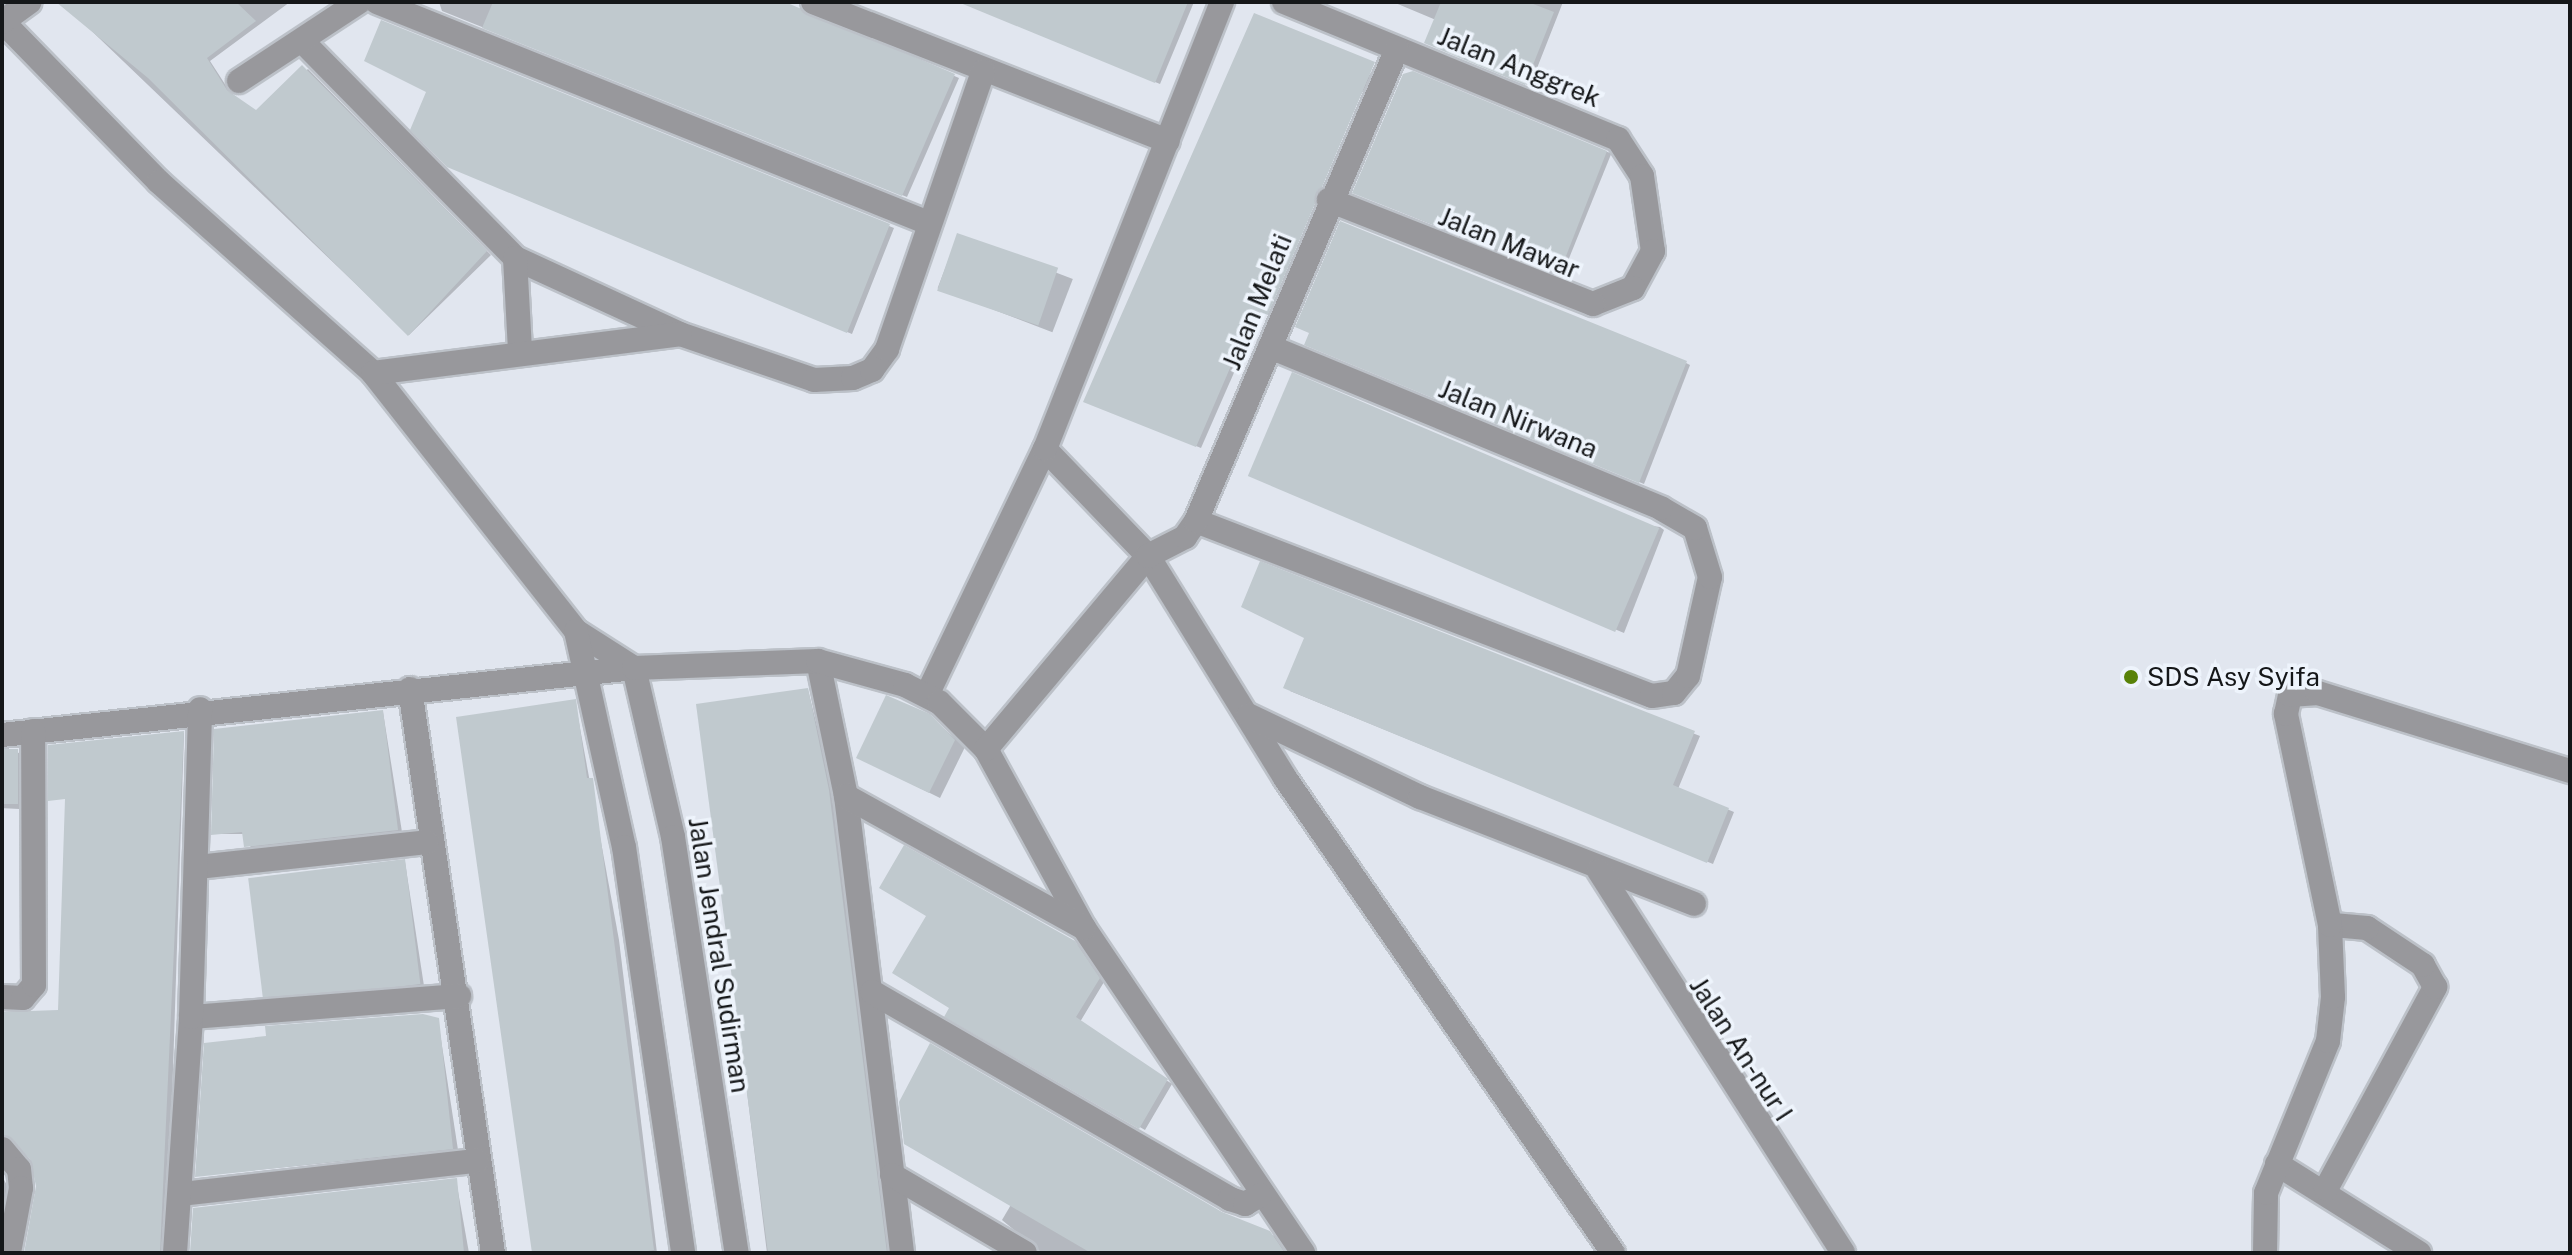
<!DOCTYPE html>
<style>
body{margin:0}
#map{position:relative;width:2572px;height:1255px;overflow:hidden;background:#e1e6ef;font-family:"Public Sans",sans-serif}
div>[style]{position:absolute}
.shadow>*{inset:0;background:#0003;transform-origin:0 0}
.building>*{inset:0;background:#c0c9ce;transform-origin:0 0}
.roads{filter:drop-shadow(2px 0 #bcc1c8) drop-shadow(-2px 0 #bcc1c8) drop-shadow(0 2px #bcc1c8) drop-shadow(0 -2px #bcc1c8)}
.street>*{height:24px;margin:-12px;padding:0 12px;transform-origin:12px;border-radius:12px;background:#98989c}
.dots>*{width:22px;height:22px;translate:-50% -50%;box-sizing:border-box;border:4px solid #eef4fc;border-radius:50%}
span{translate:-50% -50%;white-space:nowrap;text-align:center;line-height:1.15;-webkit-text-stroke:7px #eef4fc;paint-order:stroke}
.street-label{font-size:26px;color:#151719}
.poi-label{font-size:26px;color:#151719}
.left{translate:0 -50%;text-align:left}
.frame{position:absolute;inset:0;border:4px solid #151719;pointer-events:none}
</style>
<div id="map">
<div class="shadow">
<div style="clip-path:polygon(86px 2px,290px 2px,210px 61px,232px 95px,257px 112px,308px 69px,491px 255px,409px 335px,75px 15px)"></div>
<div style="clip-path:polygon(439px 2px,780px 2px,959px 78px,907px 197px,442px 11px)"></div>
<div style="clip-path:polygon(960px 2px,1194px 2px,1160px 84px)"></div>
<div style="clip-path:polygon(1393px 2px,1563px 2px,1530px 86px,1431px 45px,1436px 20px)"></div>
<div style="clip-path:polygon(1255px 16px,1261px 311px,1201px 448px,1090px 403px)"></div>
<div style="clip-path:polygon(382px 22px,894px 228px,852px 334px,454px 169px,428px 91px)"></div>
<div style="left:1376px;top:65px;width:4px;height:272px;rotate:34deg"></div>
<div style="left:1412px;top:73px;width:215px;height:133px;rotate:22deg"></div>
<div style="left:958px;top:235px;width:123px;height:57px;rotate:21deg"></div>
<div style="clip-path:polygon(1311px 347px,1686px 363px,1690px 365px,1644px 484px)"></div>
<div style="clip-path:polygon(1257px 479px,1660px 527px,1664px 530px,1624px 633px)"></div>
<div style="clip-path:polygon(1261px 564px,1700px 736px,1678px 789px,1734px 812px,1713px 864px,1290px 691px,1306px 637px)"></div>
<div style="clip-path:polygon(808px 690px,834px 794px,892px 1253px,767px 1253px,699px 706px)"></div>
<div style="clip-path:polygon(575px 701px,619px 940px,657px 1253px,533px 1253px)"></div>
<div style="clip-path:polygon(383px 712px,402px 832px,251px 848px,245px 834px,213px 834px)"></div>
<div style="clip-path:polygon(929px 716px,965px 747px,940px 798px,869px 763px)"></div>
<div style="clip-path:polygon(184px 733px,167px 1253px,26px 1253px,38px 1186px,32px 1158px,2px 1140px,2px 1014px,60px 1012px,67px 745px)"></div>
<div style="left:2px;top:752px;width:20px;height:56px;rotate:3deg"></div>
<div style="clip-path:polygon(905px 848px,1080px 946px,1104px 982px,1080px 1022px,1172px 1084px,1145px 1130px,947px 1016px,952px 1007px,929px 916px)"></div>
<div style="clip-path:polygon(405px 862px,424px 986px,264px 995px)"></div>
<div style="clip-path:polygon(438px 1020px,458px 1150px,197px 1176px)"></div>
<div style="clip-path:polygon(2px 1176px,10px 1191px,2px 1242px)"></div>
<div style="clip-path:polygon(456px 1180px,469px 1253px,191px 1253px)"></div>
<div style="clip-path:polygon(1012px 1203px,1222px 1214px,1275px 1236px,1286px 1253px,1042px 1253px,1002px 1220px)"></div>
</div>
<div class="building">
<div style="clip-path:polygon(56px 2px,236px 2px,256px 21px,207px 58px,227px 90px,256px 110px,302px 65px,487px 251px,408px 336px,148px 78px)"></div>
<div style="clip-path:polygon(493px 2px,785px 2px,955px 74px,902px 196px,482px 28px)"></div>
<div style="clip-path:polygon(958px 2px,1188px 2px,1155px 83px)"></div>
<div style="clip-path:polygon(1441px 2px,1528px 2px,1554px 12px,1525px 85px,1424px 43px)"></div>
<div style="clip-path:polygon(1254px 13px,1375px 62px,1268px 315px,1255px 310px,1196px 447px,1083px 402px)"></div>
<div style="clip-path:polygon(381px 20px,890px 224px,847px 333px,447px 167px,410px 130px,426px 92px,364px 61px)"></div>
<div style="clip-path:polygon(1413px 71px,1607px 151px,1559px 274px,1352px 193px,1403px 74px)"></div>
<div style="clip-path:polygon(1340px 221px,1687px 361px,1639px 483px,1304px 345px,1309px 333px,1295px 327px)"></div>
<div style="left:957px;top:233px;width:107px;height:61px;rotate:19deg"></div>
<div style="left:1292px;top:372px;width:399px;height:113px;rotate:23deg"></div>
<div style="clip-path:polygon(1260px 561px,1695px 731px,1673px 785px,1729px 808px,1707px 863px,1283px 688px,1304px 638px,1241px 607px)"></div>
<div style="clip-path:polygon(808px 688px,829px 790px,887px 1253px,768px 1253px,696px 704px)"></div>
<div style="clip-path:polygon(886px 695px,930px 714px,955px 740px,929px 793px,856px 758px)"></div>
<div style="clip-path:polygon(576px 699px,587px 778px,593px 778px,654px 1250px,634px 1253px,532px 1253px,456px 717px)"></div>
<div style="clip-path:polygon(383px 710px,398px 830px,244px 847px,242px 832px,211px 835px,214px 729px)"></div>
<div style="clip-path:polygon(184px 731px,160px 1253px,24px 1253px,36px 1186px,30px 1159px,2px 1134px,2px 1012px,58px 1010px,65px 799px,48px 801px,48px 745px)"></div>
<div style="left:18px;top:749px;width:55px;height:16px;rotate:90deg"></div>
<div style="clip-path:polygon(904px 845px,1075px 941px,1100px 978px,1076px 1017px,1168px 1079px,1139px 1129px,944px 1017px,949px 1008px,892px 973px,926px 916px,879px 888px)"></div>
<div style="left:405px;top:859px;width:126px;height:158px;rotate:83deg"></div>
<div style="clip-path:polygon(423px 1014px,439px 1018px,453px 1149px,195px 1177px,204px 1043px,266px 1036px,265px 1026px)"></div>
<div style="clip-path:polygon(930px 1043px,1222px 1212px,1270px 1231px,1285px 1253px,1091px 1253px,904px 1144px,899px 1102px)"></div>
<div style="clip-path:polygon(457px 1178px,464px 1253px,190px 1253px,193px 1208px)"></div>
</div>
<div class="roads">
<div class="street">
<div style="left:377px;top:2px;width:591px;rotate:21.84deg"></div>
<div style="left:813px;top:2px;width:381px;rotate:21.4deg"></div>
<div style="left:1284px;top:2px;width:361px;rotate:22.3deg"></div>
<div style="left:1618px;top:139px;width:44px;rotate:57deg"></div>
<div style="left:1642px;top:176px;width:76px;rotate:81.7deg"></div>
<div style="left:1653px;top:251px;width:42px;rotate:118.4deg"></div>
<div style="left:1633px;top:288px;width:43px;rotate:158.2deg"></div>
<div style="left:1593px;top:304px;width:284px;rotate:-158.5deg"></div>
<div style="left:2px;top:21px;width:225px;rotate:45.7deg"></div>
<div style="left:159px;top:182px;width:287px;rotate:41.7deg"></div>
<div style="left:373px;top:373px;width:328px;rotate:51.8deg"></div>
<div style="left:576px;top:631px;width:69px;rotate:32.5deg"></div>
<div style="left:634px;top:668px;width:173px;rotate:77deg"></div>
<div style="left:673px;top:837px;width:421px;rotate:81.3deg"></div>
<div style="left:2px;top:22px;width:34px;rotate:-36deg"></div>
<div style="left:305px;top:44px;width:300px;rotate:45.5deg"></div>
<div style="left:515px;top:258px;width:182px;rotate:24.7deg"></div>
<div style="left:680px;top:334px;width:142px;rotate:18.9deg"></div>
<div style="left:814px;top:380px;width:39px;rotate:-3deg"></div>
<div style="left:853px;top:378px;width:21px;rotate:-23deg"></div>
<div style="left:872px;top:370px;width:26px;rotate:-54deg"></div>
<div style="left:887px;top:349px;width:294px;rotate:-70.9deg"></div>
<div style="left:239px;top:81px;width:144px;rotate:-33.4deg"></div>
<div style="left:515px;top:258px;width:93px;rotate:86.9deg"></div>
<div style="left:373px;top:373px;width:309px;rotate:-7.2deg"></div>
<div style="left:1045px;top:449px;width:149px;rotate:46.1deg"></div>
<div style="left:1148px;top:556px;width:261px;rotate:58.3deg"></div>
<div style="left:1285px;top:778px;width:577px;rotate:55.37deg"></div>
<div style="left:1196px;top:521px;width:488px;rotate:21deg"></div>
<div style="left:1652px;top:696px;width:22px;rotate:-8deg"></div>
<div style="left:1674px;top:693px;width:22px;rotate:-51deg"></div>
<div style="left:1688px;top:676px;width:101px;rotate:-77.5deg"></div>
<div style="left:1710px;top:577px;width:51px;rotate:-107deg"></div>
<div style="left:1695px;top:528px;width:39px;rotate:-150deg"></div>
<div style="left:1661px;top:508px;width:423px;rotate:-157.6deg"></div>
<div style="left:576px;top:631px;width:221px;rotate:77.5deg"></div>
<div style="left:624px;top:847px;width:410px;rotate:81.7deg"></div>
<div style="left:818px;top:661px;width:138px;rotate:78.3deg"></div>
<div style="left:846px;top:796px;width:460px;rotate:83deg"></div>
<div style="left:410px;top:689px;width:570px;rotate:81.63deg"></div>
<div style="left:927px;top:695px;width:273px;rotate:-64.4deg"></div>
<div style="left:1045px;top:449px;width:481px;rotate:-68.4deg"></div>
<div style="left:1248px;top:715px;width:191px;rotate:25.5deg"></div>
<div style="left:1420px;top:797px;width:294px;rotate:21.3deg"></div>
<div style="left:2px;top:735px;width:636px;rotate:-6.05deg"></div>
<div style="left:634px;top:668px;width:184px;rotate:-2.2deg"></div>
<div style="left:818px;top:661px;width:90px;rotate:15.4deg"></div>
<div style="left:905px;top:685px;width:38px;rotate:27deg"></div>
<div style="left:939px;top:702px;width:66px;rotate:45deg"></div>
<div style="left:986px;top:749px;width:204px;rotate:61.3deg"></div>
<div style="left:1084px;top:928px;width:392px;rotate:56deg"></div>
<div style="left:986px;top:749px;width:252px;rotate:-50deg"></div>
<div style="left:1148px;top:556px;width:42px;rotate:-27.2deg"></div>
<div style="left:1185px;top:537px;width:19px;rotate:-55deg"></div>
<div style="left:1196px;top:521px;width:513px;rotate:-66.93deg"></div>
<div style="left:846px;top:796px;width:272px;rotate:29deg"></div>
<div style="left:198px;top:867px;width:230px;rotate:-6.2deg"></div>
<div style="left:1599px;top:871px;width:453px;rotate:57.4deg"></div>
<div style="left:872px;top:992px;width:414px;rotate:30deg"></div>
<div style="left:1230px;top:1199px;width:16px;rotate:18deg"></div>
<div style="left:1245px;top:1204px;width:17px;rotate:-31deg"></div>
<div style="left:2px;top:997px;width:21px;rotate:3deg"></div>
<div style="left:23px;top:998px;width:17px;rotate:-50deg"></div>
<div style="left:34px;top:985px;width:254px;rotate:-90.2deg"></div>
<div style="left:191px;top:1017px;width:269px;rotate:-4.5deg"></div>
<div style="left:2px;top:1149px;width:26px;rotate:50deg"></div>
<div style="left:19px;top:1169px;width:19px;rotate:84deg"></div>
<div style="left:21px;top:1188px;width:66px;rotate:100.5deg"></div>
<div style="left:2277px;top:1164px;width:168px;rotate:32.1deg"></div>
<div style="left:892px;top:1175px;width:154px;rotate:30.4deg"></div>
<div style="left:2326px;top:1189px;width:230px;rotate:-61.6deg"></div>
<div style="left:2435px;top:987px;width:25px;rotate:-119deg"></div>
<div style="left:2423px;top:965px;width:67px;rotate:-146.5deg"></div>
<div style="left:2367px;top:928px;width:37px;rotate:-175deg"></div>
<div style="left:181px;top:1194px;width:298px;rotate:-6.4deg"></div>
<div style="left:175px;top:1253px;width:237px;rotate:-86.1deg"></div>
<div style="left:191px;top:1017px;width:308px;rotate:-88.3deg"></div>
<div style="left:2265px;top:1253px;width:60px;rotate:-89deg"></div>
<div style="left:2266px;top:1193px;width:164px;rotate:-67.8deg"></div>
<div style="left:2328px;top:1041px;width:44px;rotate:-83.5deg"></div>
<div style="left:2333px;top:997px;width:72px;rotate:-92.4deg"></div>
<div style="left:2330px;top:925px;width:216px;rotate:-101.8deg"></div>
<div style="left:2286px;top:714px;width:19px;rotate:-78deg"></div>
<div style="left:2290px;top:695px;width:28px;rotate:-4deg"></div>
<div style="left:2318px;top:693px;width:264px;rotate:17.2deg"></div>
</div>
</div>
<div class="dots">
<div style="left:2131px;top:677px;background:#588208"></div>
</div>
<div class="street-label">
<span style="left:1519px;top:67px;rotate:22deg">Jalan Anggrek</span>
<span style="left:1509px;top:243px;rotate:22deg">Jalan Mawar</span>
<span style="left:1257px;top:302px;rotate:-68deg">Jalan Melati</span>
<span style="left:1518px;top:419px;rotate:22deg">Jalan Nirwana</span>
<span style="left:719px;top:955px;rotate:81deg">Jalan Jendral Sudirman</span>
<span style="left:1741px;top:1049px;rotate:57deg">Jalan An-nur I</span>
</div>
<div class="poi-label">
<span class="left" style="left:2147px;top:677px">SDS Asy Syifa</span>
</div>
<div class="frame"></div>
</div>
